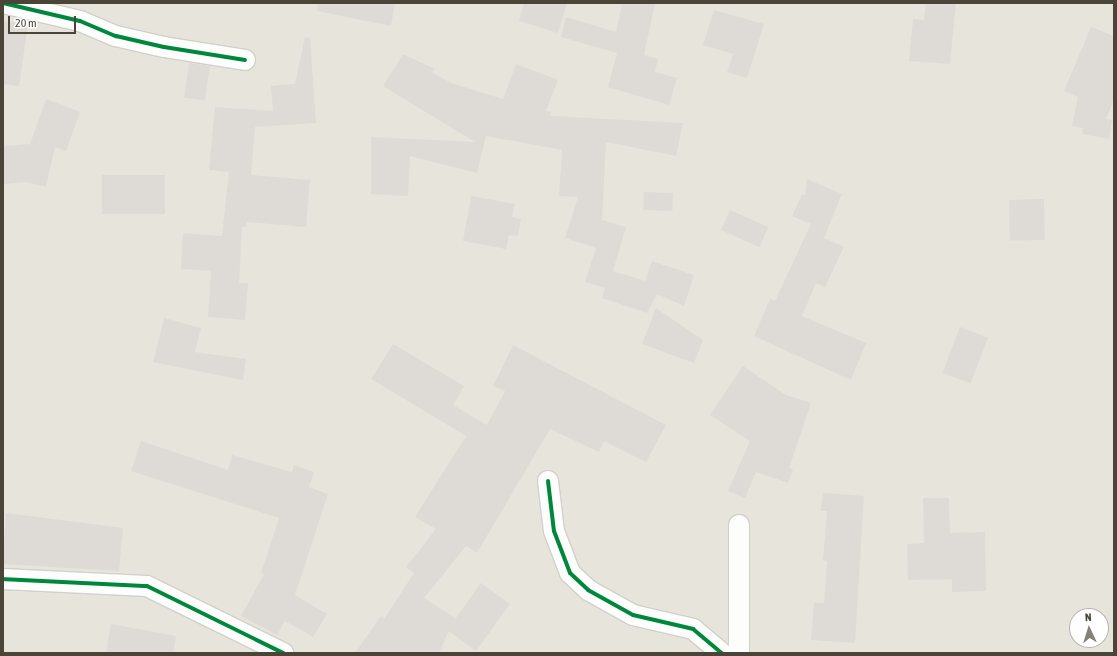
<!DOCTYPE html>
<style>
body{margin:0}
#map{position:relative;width:1117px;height:656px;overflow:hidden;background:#f4f2ee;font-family:"Asap Condensed",sans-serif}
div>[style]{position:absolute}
.residential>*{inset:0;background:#e7e4dc}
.building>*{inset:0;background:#dedbd6;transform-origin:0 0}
.roads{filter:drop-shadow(1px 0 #d2d0cb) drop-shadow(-1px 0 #d2d0cb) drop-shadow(0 1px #d2d0cb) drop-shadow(0 -1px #d2d0cb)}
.minor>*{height:20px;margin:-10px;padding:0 10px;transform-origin:10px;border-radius:10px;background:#fdfdfc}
.cycleway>*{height:4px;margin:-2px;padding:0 2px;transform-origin:2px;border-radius:2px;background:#00873e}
span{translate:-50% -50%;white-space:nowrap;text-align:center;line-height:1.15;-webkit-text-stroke:3.5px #fff;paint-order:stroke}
.frame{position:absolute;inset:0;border:4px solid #4b4439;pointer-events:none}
.north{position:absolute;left:1069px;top:608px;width:40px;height:40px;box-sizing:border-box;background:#fff;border:1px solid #b7b4b0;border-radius:50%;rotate:356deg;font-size:11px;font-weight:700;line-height:16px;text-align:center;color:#4b4439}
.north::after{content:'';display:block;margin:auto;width:14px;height:18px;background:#868178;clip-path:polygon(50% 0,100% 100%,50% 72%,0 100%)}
.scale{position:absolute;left:8px;top:16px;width:68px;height:18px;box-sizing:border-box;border:2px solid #4b4439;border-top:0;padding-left:5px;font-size:12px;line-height:14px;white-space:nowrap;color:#4b4439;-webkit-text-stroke:3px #fff;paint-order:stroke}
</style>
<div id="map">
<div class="residential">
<div style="clip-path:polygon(evenodd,3px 3px,1114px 3px,1114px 653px,3px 653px,3px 3px,1077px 616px,1101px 616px,1101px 640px,1077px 640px,1077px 616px)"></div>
</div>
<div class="building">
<div style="clip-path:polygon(318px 3px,395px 3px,391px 26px,317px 11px)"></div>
<div style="clip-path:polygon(524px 3px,567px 3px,558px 33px,519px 21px)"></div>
<div style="clip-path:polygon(622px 3px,655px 3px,644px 55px,658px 59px,655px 72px,677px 78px,669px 105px,608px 87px,617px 53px,561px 37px,566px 17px,616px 32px)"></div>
<div style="clip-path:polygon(926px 3px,956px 3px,950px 64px,909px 61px,913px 19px,924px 20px)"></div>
<div style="clip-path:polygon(714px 10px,764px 24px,747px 78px,727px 72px,733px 54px,703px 45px)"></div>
<div style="clip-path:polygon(3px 21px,28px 25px,19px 86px,3px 84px)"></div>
<div style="clip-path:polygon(1091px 27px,1114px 36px,1114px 99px,1106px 119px,1112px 120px,1109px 139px,1082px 134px,1083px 128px,1072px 126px,1078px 97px,1064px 91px)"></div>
<div style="clip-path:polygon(305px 37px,310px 38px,316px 123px,255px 127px,251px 175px,310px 180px,306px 227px,247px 222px,246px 227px,242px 227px,239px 283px,248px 283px,245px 320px,208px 317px,211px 271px,181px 269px,183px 233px,222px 236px,229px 172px,209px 170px,215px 107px,273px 111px,271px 86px,295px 84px)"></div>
<div style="clip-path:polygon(403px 54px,435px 69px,432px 72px,451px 83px,503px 99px,516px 64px,558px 80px,546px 111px,551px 112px,550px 116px,683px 123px,676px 156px,606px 142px,602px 220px,626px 227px,613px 271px,645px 281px,652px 261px,694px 275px,684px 306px,657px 294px,647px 313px,602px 298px,605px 288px,585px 282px,596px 248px,565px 238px,578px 197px,559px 196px,562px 150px,486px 136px,477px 173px,410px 156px,408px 196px,371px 194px,371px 137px,475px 142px,383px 86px)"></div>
<div style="left:189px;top:63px;width:21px;height:35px;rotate:8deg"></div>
<div style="clip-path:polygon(46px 99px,80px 112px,66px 151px,55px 147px,46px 187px,26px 182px,3px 184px,3px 146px,30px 144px)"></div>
<div style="left:102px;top:175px;width:63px;height:39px"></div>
<div style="clip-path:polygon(807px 179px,842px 194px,824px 238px,844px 247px,825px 287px,816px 283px,802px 316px,866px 343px,851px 380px,754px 336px,770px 299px,775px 301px,811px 224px,792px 216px,802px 195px,805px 195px)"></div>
<div style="left:644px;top:192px;width:29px;height:18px;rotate:2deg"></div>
<div style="clip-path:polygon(471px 196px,515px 204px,512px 217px,521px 219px,518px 236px,509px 235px,506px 249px,463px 241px)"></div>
<div style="left:1044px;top:199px;width:41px;height:35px;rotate:89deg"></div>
<div style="left:730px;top:210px;width:42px;height:22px;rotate:24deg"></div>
<div style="clip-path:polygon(656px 308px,703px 340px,694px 363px,642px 344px)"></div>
<div style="clip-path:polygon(164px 318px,201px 328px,195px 352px,246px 359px,243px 380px,153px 362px)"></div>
<div style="left:960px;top:327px;width:30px;height:49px;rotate:21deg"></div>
<div style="clip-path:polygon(393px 344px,464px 386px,453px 405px,487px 425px,505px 391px,493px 386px,513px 345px,666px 425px,646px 462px,604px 441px,599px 452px,550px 429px,477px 553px,466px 546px,424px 598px,455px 618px,453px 622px,481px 583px,510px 604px,476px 651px,449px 631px,439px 653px,355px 653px,381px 616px,384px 619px,414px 573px,406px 567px,436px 529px,415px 517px,466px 436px,371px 379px)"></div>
<div style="clip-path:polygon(743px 366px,786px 395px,811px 403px,789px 468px,793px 469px,788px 483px,756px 472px,745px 498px,728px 491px,750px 441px,710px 415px)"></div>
<div style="clip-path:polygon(141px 441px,228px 470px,232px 455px,292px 472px,294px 465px,314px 472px,309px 487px,328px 494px,295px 595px,327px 614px,313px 637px,285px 621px,277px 635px,241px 616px,264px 574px,261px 573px,279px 518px,131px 471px)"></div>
<div style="clip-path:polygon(823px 493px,864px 496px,855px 643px,811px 640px,814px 603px,824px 603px,827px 561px,823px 560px,827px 511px,821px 511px)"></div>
<div style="clip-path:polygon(923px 498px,949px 498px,950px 533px,985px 532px,986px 591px,952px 592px,952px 579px,908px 580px,907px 544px,924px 543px)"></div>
<div style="clip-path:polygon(6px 513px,123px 528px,119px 571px,3px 564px)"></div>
<div style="clip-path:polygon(111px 624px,176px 636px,173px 653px,106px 653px)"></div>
</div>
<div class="roads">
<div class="minor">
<div style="left:3px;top:3px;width:79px;rotate:13.2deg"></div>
<div style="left:80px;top:21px;width:39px;rotate:23deg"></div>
<div style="left:116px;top:36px;width:49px;rotate:12.9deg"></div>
<div style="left:164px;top:47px;width:82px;rotate:9.1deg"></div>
<div style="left:548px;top:481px;width:50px;rotate:83.2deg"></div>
<div style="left:554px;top:531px;width:45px;rotate:69.1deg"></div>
<div style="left:570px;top:573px;width:25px;rotate:43deg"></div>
<div style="left:588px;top:590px;width:51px;rotate:29.1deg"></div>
<div style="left:633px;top:615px;width:62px;rotate:13.1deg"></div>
<div style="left:693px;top:629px;width:38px;rotate:40deg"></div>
<div style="left:739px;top:525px;width:128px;rotate:90deg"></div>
<div style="left:3px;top:579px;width:144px;rotate:2.8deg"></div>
<div style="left:147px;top:586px;width:152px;rotate:26.2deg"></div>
</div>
</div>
<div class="cycleway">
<div style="left:3px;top:3px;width:79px;rotate:13.2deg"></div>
<div style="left:80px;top:21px;width:39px;rotate:23deg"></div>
<div style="left:116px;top:36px;width:49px;rotate:12.9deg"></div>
<div style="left:164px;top:47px;width:82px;rotate:9.1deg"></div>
<div style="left:548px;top:481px;width:50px;rotate:83.2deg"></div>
<div style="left:554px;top:531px;width:45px;rotate:69.1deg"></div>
<div style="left:570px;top:573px;width:25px;rotate:43deg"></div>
<div style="left:588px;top:590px;width:51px;rotate:29.1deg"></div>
<div style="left:633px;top:615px;width:62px;rotate:13.1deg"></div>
<div style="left:693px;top:629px;width:38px;rotate:40deg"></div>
<div style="left:3px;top:579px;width:144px;rotate:2.8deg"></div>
<div style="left:147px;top:586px;width:152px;rotate:26.2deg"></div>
</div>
<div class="frame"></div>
<div class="north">N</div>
<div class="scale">20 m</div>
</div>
